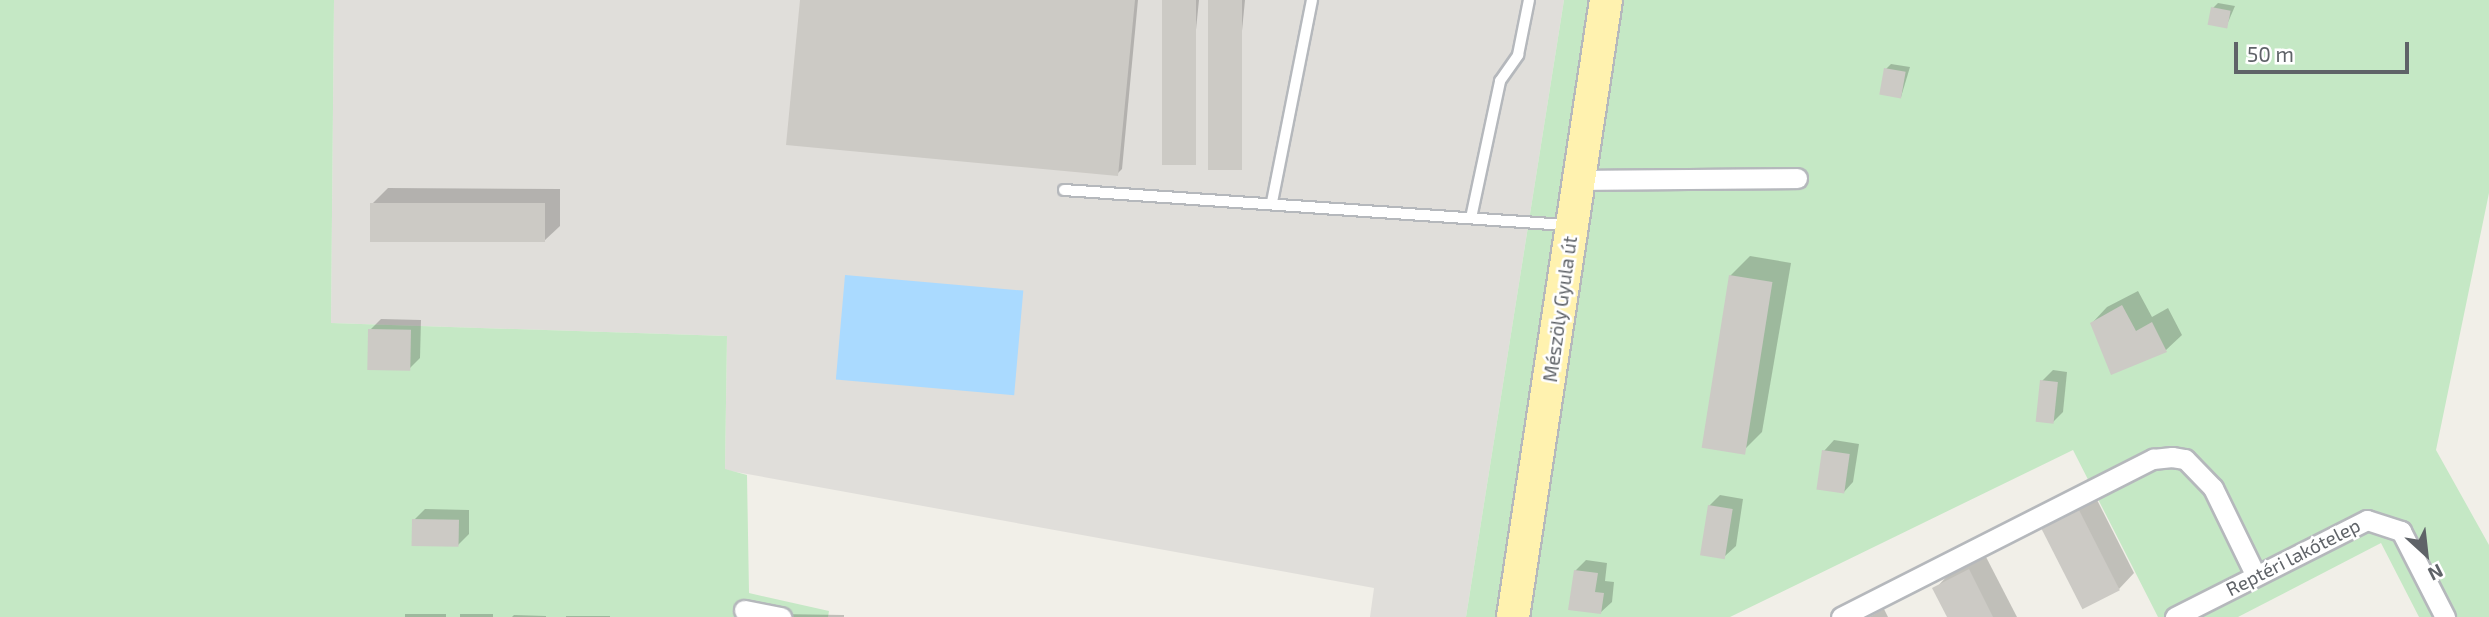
<!DOCTYPE html>
<meta charset="utf-8">
<style>
body{margin:0}
#map{position:relative;width:2489px;height:617px;overflow:hidden;background:#f1efe8;font-family:"Exo 2",sans-serif}
div>[style]{position:absolute}
.industrial>*{inset:0;background:#e0deda}
.green>*{inset:0;background:#c5e8c5}
.water>*{inset:0;background:#aadaff;transform-origin:0 0}
.shadow>*{inset:0;background:#0003;transform-origin:0 0}
.building>*{inset:0;background:#cccac5;transform-origin:0 0}
.roads{filter:drop-shadow(2px 0 #b5b8bc) drop-shadow(-2px 0 #b5b8bc) drop-shadow(0 2px #b5b8bc) drop-shadow(0 -2px #b5b8bc)}
.service>*{height:10px;margin:-5px;padding:0 5px;transform-origin:5px;border-radius:5px;background:#fff}
.minor>*{height:19px;margin:-9.5px;padding:0 9.5px;transform-origin:9.5px;border-radius:9.5px;background:#fff}
.primary>*{height:32px;margin:-16px;padding:0 16px;transform-origin:16px;border-radius:16px;background:#fff2af}
span{translate:-50% -50%;white-space:nowrap;text-align:center;line-height:1.15;-webkit-text-stroke:5px #fff;paint-order:stroke}
.street-label{font-size:19px;color:#5f6368}
.north{position:absolute;left:2391px;top:519px;width:70px;height:70px;-webkit-text-stroke:5px #fff;paint-order:stroke;rotate:153deg;font-size:19px;font-weight:700;line-height:28px;text-align:center;color:#5f6368}
.north::after{content:'';display:block;margin:auto;width:24px;height:32px;background:#5f6368;clip-path:polygon(50% 0,100% 100%,50% 72%,0 100%)}
.scale{position:absolute;left:2234px;top:42px;width:175px;height:32px;box-sizing:border-box;border:4px solid #5f6368;border-top:0;padding-left:9px;font-size:21px;line-height:24px;white-space:nowrap;color:#5f6368;-webkit-text-stroke:5px #fff;paint-order:stroke}
</style>
<div id="map">
<div class="industrial">
<div style="clip-path:polygon(334px 0,1564px 0,1466px 617px,1370px 617px,1374px 588px,725px 470px,727px 336px,331px 323px)"></div>
</div>
<div class="green">
<div style="clip-path:polygon(0 0,334px 0,331px 323px,727px 336px,725px 469px,747px 475px,749px 593px,829px 611px,828px 617px,0 617px)"></div>
<div style="clip-path:polygon(1564px 0,2489px 0,2489px 193px,2436px 450px,2489px 545px,2489px 617px,2419px 617px,2381px 543px,2238px 617px,2158px 617px,2073px 450px,1730px 617px,1466px 617px)"></div>
</div>
<div class="water">
<div style="left:845px;top:275px;width:179px;height:105px;rotate:5deg"></div>
</div>
<div class="shadow">
<div style="clip-path:polygon(801px 0,1138px 0,1122px 169px,1117px 174px)"></div>
<div style="clip-path:polygon(1164px 0,1199px 0,1183px 158px,1178px 164px)"></div>
<div style="clip-path:polygon(1210px 0,1245px 0,1229px 164px,1223px 169px)"></div>
<div style="clip-path:polygon(2218px 3px,2235px 6px,2226px 27px,2213px 8px)"></div>
<div style="clip-path:polygon(1891px 64px,1910px 67px,1901px 97px,1886px 69px)"></div>
<div style="clip-path:polygon(388px 188px,560px 189px,560px 226px,544px 241px,372px 204px)"></div>
<div style="clip-path:polygon(1750px 256px,1791px 263px,1762px 432px,1742px 452px,1730px 276px)"></div>
<div style="clip-path:polygon(2138px 291px,2152px 317px,2168px 308px,2182px 335px,2166px 350px,2111px 373px,2092px 323px,2107px 307px)"></div>
<div style="clip-path:polygon(381px 319px,421px 320px,420px 358px,410px 368px,370px 330px)"></div>
<div style="clip-path:polygon(2053px 370px,2067px 372px,2063px 412px,2052px 423px,2042px 381px)"></div>
<div style="clip-path:polygon(1834px 440px,1859px 444px,1853px 482px,1843px 493px,1824px 451px)"></div>
<div style="clip-path:polygon(1720px 495px,1743px 499px,1736px 546px,1725px 556px,1709px 506px)"></div>
<div style="clip-path:polygon(2095px 496px,2134px 573px,2119px 589px,2044px 530px,2060px 514px)"></div>
<div style="clip-path:polygon(425px 509px,469px 510px,469px 534px,458px 545px,414px 520px)"></div>
<div style="clip-path:polygon(1985px 555px,2017px 617px,1949px 617px,1935px 589px,1950px 573px)"></div>
<div style="clip-path:polygon(1586px 560px,1607px 563px,1605px 581px,1614px 582px,1612px 602px,1601px 612px,1575px 571px)"></div>
<div style="clip-path:polygon(1884px 609px,1888px 617px,1869px 617px)"></div>
<div style="left:405px;top:614px;width:41px;height:4px"></div>
<div style="left:460px;top:614px;width:33px;height:4px"></div>
<div style="clip-path:polygon(779px 614px,844px 615px,844px 617px,776px 617px)"></div>
<div style="clip-path:polygon(514px 615px,546px 616px,546px 617px,512px 617px)"></div>
<div style="left:566px;top:616px;width:44px;height:1px"></div>
</div>
<div class="building">
<div style="clip-path:polygon(800px 0,1135px 0,1118px 176px,786px 145px)"></div>
<div style="left:1162px;top:0;width:34px;height:165px"></div>
<div style="left:1208px;top:0;width:34px;height:170px"></div>
<div style="left:2211px;top:7px;width:20px;height:18px;rotate:11deg"></div>
<div style="left:1884px;top:68px;width:22px;height:27px;rotate:10deg"></div>
<div style="left:370px;top:203px;width:175px;height:39px"></div>
<div style="left:1729px;top:275px;width:44px;height:175px;rotate:9deg"></div>
<div style="clip-path:polygon(2122px 305px,2136px 331px,2152px 322px,2167px 352px,2111px 375px,2090px 323px)"></div>
<div style="left:368px;top:329px;width:43px;height:41px;rotate:1deg"></div>
<div style="left:2040px;top:380px;width:18px;height:42px;rotate:6deg"></div>
<div style="left:1822px;top:450px;width:28px;height:40px;rotate:8deg"></div>
<div style="left:1708px;top:505px;width:25px;height:51px;rotate:9deg"></div>
<div style="left:2079px;top:510px;width:90px;height:42px;rotate:63deg"></div>
<div style="left:412px;top:519px;width:47px;height:27px;rotate:1deg"></div>
<div style="clip-path:polygon(1969px 569px,1993px 617px,1947px 617px,1932px 588px)"></div>
<div style="clip-path:polygon(1574px 570px,1598px 573px,1595px 592px,1604px 593px,1601px 614px,1568px 610px)"></div>
</div>
<div class="roads">
<div class="service">
<div style="left:1064px;top:190px;width:503px;rotate:3.99deg"></div>
<div style="left:1272px;top:202px;width:206px;rotate:-78.8deg"></div>
<div style="left:1471px;top:218px;width:140px;rotate:-78deg"></div>
<div style="left:1500px;top:81px;width:32px;rotate:-55deg"></div>
<div style="left:1518px;top:55px;width:56px;rotate:-78.7deg"></div>
</div>
<div class="minor">
<div style="left:1580px;top:180px;width:217px;rotate:-0.5deg"></div>
<div style="left:744px;top:610px;width:38px;rotate:11deg"></div>
<div style="left:1841px;top:617px;width:350px;rotate:-26.9deg"></div>
<div style="left:2153px;top:459px;width:19px;rotate:-6deg"></div>
<div style="left:2172px;top:457px;width:13px;rotate:9deg"></div>
<div style="left:2185px;top:459px;width:40px;rotate:46deg"></div>
<div style="left:2213px;top:488px;width:96px;rotate:64deg"></div>
<div style="left:2175px;top:617px;width:215px;rotate:-26.8deg"></div>
<div style="left:2367px;top:520px;width:36px;rotate:18deg"></div>
<div style="left:2401px;top:531px;width:97px;rotate:62.9deg"></div>
</div>
<div class="primary">
<div style="left:1513px;top:617px;width:624px;rotate:-81.43deg"></div>
</div>
</div>
<div class="street-label">
<span style="left:1560px;top:309px;rotate:-82deg">Mészöly Gyula út</span>
<span style="left:2293px;top:557px;rotate:-27deg">Reptéri lakótelep</span>
</div>
<div class="north">N</div>
<div class="scale">50 m</div>
</div>
